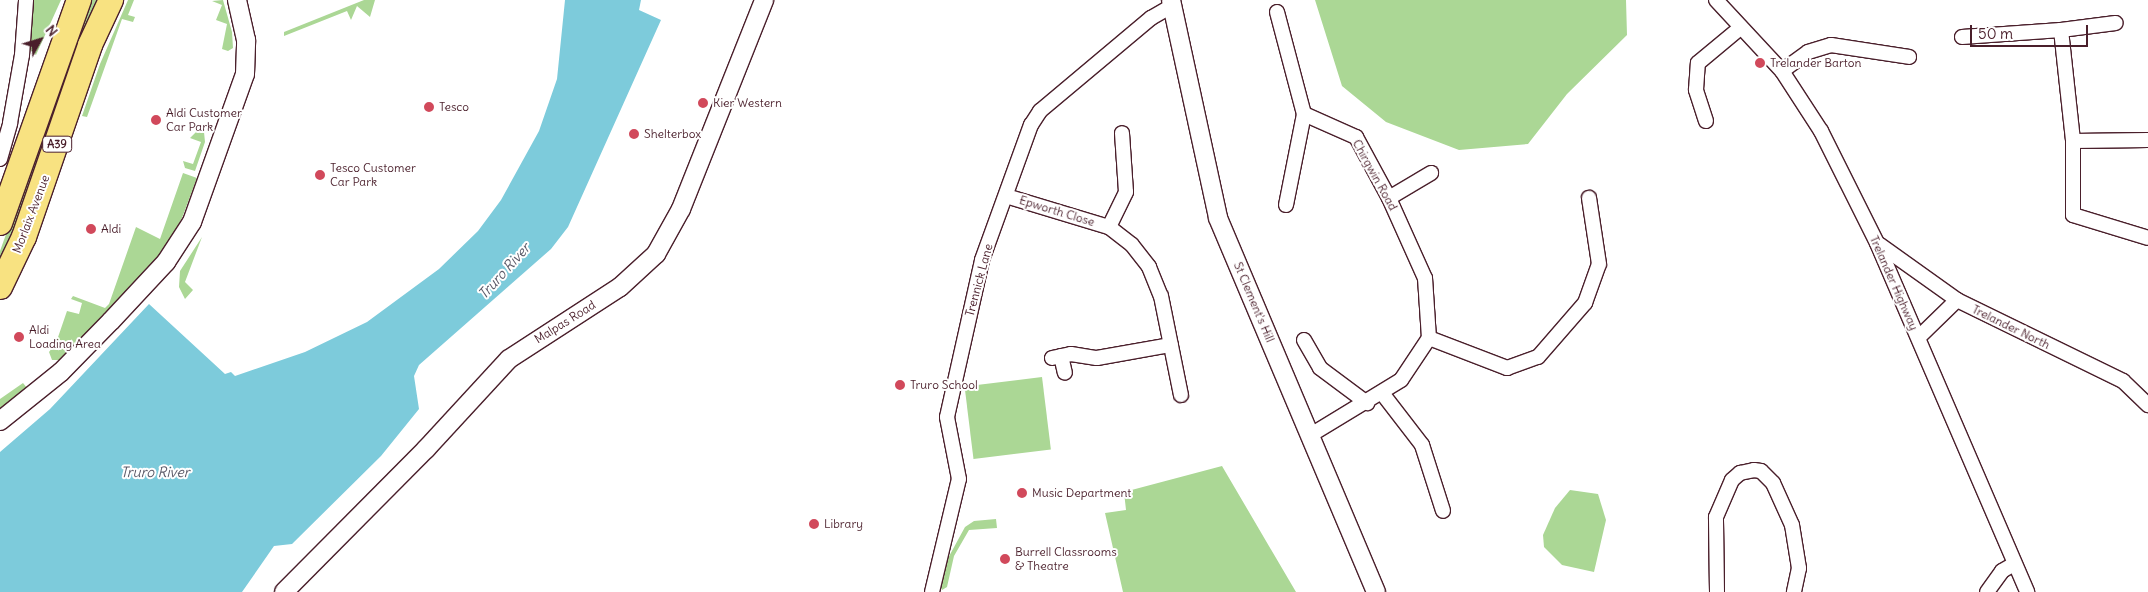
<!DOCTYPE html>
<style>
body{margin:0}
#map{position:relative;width:2148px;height:592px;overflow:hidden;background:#fff;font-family:Delius,sans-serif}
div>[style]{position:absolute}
.green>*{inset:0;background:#abd795;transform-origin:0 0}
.water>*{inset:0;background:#7dcbdb}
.roads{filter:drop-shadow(1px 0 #4a1f2b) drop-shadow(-1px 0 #4a1f2b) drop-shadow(0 1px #4a1f2b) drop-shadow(0 -1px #4a1f2b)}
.minor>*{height:14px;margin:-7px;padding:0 7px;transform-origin:7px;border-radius:7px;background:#fff}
.tertiary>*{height:18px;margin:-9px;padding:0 9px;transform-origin:9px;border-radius:9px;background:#fff}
.trunk>*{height:24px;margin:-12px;padding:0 12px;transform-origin:12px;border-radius:12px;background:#f8e281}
.dots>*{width:14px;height:14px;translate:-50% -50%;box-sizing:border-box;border:2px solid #fff;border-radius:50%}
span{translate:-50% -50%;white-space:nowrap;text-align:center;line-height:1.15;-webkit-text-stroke:4px #fff;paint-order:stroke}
.shield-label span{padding:1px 4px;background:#fff;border:1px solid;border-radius:4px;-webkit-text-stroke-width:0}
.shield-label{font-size:11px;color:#4a1f2b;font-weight:700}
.poi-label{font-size:12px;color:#4a1f2b}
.left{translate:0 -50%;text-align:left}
.street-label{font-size:12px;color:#4a1f2b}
.water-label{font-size:14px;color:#5c5b69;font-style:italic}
.north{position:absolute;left:15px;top:15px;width:50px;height:50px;-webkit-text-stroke:4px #fff;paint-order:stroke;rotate:51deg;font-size:14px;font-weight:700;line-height:20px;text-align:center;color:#4a1f2b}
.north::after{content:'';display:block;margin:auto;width:18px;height:22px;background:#4a1f2b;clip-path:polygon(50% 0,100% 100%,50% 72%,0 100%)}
.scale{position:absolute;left:1970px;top:25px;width:118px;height:22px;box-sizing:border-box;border:2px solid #4a1f2b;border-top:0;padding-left:6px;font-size:15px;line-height:18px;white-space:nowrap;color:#4a1f2b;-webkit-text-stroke:4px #fff;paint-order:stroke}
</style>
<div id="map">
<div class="green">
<div style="clip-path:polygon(32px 0,61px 0,36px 55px,28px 48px)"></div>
<div style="clip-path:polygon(90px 0,101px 0,0 269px,0 251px)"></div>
<div style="clip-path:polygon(128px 0,134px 0,128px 15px,135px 17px,133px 22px,122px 19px,87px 117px,82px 116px,100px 64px)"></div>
<div style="clip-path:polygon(223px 0,232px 32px,233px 48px,228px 51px,222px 49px,227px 24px,216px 20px,222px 5px,212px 1px)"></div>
<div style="clip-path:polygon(364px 0,375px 0,370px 17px,357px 6px,351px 20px,347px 11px,284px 36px,284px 32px)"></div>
<div style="clip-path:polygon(1315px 0,1626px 0,1627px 35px,1567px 94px,1528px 144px,1459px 150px,1386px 122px,1342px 86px)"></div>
<div style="clip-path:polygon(197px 131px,204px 132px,205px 142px,195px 171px,185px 168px,183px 161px,193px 164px,201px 142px,190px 138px)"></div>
<div style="clip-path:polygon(183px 173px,197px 178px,182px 218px,164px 251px,62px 360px,52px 360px,49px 352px,56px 343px,67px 311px,79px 314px,82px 303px,71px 299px,73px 296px,105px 308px,109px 304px,136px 227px,160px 239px)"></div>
<div style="clip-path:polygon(202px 237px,185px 282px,193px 290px,185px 299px,179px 287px,180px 271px)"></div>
<div style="left:1042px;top:377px;width:73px;height:78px;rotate:83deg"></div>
<div style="clip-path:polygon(23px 383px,27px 388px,0 411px,0 399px)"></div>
<div style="clip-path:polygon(1222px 466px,1296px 592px,1123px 592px,1105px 513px,1126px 510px,1124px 492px)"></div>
<div style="clip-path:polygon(1570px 490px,1598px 494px,1606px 520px,1594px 572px,1562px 565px,1544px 547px,1543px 535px,1555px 508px)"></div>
<div style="clip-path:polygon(996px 519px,997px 528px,969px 530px,954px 556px,947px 587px,942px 590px,940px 586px,947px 560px,965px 527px,974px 521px)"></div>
</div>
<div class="water">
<div style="clip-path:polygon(565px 0,641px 0,639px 10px,661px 20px,568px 227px,551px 249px,419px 365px,414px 376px,419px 409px,381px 456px,292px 544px,274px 546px,242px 592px,0 592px,0 452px,50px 409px,149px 304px,225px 374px,231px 372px,235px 376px,305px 352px,367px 322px,439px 269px,478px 231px,501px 200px,539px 131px,557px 79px)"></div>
</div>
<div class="roads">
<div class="minor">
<div style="left:1716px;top:0;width:97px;rotate:47.1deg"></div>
<div style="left:1782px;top:71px;width:72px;rotate:57deg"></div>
<div style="left:1821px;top:131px;width:125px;rotate:63.4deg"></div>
<div style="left:1877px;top:243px;width:380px;rotate:66.7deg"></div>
<div style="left:1277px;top:12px;width:106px;rotate:75.2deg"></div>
<div style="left:1304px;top:114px;width:57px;rotate:23.9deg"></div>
<div style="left:1356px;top:137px;width:69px;rotate:61.6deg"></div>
<div style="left:1389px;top:198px;width:88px;rotate:65.8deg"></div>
<div style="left:1425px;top:278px;width:60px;rotate:86.2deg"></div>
<div style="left:1429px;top:338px;width:50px;rotate:123.7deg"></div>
<div style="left:1401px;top:380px;width:108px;rotate:148.7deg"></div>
<div style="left:2061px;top:30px;width:55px;rotate:-7.3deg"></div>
<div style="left:1962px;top:37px;width:99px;rotate:-4deg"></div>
<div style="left:2061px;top:30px;width:112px;rotate:83.8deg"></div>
<div style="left:2073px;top:141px;width:75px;rotate:-0.8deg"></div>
<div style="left:1782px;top:71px;width:32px;rotate:-36deg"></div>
<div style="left:1808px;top:52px;width:24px;rotate:-17deg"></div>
<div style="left:1831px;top:45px;width:79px;rotate:8.7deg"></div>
<div style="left:1706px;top:121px;width:33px;rotate:-108deg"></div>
<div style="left:1696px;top:90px;width:27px;rotate:-86deg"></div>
<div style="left:1698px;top:63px;width:55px;rotate:-39.8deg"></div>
<div style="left:2073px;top:141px;width:74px;rotate:90deg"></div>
<div style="left:2073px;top:215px;width:78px;rotate:17deg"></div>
<div style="left:0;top:159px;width:37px;rotate:-74deg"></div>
<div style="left:10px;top:123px;width:69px;rotate:-80deg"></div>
<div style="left:22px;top:55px;width:55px;rotate:-85.8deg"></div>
<div style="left:1006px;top:196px;width:108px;rotate:16.8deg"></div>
<div style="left:1109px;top:227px;width:29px;rotate:38deg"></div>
<div style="left:1132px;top:245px;width:28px;rotate:52deg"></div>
<div style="left:1149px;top:267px;width:31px;rotate:68deg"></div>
<div style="left:1161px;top:296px;width:101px;rotate:78.6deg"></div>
<div style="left:1389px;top:198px;width:49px;rotate:-30.8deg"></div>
<div style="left:1286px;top:205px;width:93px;rotate:-78.8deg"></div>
<div style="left:1109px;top:227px;width:39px;rotate:-64deg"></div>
<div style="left:1126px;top:192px;width:59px;rotate:-93.9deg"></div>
<div style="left:1880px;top:245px;width:95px;rotate:35.5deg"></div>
<div style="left:1957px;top:300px;width:185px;rotate:26deg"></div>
<div style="left:2123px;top:381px;width:35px;rotate:44deg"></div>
<div style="left:1919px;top:337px;width:53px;rotate:-44.2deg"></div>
<div style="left:1429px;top:338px;width:84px;rotate:21deg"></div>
<div style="left:1507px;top:368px;width:33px;rotate:-20deg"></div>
<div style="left:1538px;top:357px;width:72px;rotate:-49deg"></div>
<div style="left:1585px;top:303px;width:41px;rotate:-70.3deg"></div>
<div style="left:1599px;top:264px;width:67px;rotate:-98.6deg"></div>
<div style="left:1304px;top:340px;width:32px;rotate:60deg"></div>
<div style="left:1320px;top:368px;width:59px;rotate:36.7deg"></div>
<div style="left:1061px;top:356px;width:17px;rotate:77deg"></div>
<div style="left:1052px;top:358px;width:19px;rotate:-12deg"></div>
<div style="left:1071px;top:354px;width:26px;rotate:9deg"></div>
<div style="left:1097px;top:358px;width:75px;rotate:-10deg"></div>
<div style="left:1382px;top:393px;width:66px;rotate:52.4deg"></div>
<div style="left:1422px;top:445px;width:69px;rotate:72.3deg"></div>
<div style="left:932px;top:592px;width:116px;rotate:-76.6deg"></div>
<div style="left:959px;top:479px;width:63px;rotate:-101deg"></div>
<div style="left:947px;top:417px;width:161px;rotate:-77.4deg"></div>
<div style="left:982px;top:260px;width:144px;rotate:-70.1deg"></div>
<div style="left:1031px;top:125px;width:17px;rotate:-57deg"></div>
<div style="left:1040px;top:111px;width:145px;rotate:-40deg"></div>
<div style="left:1151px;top:18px;width:24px;rotate:-30deg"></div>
<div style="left:1717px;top:592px;width:75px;rotate:-90.8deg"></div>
<div style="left:1716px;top:517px;width:40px;rotate:-66.6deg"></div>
<div style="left:1732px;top:480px;width:11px;rotate:-41deg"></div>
<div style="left:1740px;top:473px;width:14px;rotate:-12deg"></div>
<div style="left:1754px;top:470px;width:7px;rotate:8deg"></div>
<div style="left:1761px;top:471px;width:17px;rotate:45deg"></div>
<div style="left:1773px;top:483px;width:46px;rotate:65.7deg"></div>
<div style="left:1792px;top:525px;width:44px;rotate:80.8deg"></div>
<div style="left:1799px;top:568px;width:25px;rotate:102deg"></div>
<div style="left:1987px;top:592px;width:26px;rotate:-54deg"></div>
<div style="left:2002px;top:571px;width:14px;rotate:-30deg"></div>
</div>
<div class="tertiary">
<div style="left:1171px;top:0;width:223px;rotate:77.8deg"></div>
<div style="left:1218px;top:218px;width:406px;rotate:67.1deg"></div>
<div style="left:0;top:421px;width:78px;rotate:-38.8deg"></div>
<div style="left:61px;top:372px;width:71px;rotate:-45.6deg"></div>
<div style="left:111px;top:321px;width:81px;rotate:-47deg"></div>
<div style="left:166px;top:262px;width:48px;rotate:-57deg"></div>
<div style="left:192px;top:222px;width:157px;rotate:-70.3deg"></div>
<div style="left:245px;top:74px;width:34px;rotate:-88deg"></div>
<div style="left:246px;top:40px;width:41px;rotate:-102.7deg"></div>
<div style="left:284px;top:592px;width:202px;rotate:-45.2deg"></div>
<div style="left:426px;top:449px;width:122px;rotate:-47.3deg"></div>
<div style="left:509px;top:359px;width:132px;rotate:-33deg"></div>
<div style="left:620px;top:287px;width:49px;rotate:-42.5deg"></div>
<div style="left:656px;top:254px;width:51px;rotate:-60.9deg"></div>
<div style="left:681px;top:209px;width:225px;rotate:-68.3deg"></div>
</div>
<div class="trunk">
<div style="left:0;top:223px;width:237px;rotate:-70.5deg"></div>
<div style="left:0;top:287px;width:55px;rotate:-64.4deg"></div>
<div style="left:24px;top:237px;width:203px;rotate:-71deg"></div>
<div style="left:90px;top:45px;width:50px;rotate:-65deg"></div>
</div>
</div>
<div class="dots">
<div style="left:1760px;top:63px;background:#d1495b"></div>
<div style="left:703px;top:103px;background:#d1495b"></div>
<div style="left:429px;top:107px;background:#d1495b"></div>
<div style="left:156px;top:120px;background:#d1495b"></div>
<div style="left:634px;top:134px;background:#d1495b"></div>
<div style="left:320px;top:175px;background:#d1495b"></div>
<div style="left:91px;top:229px;background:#d1495b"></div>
<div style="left:19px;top:337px;background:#d1495b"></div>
<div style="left:900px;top:385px;background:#d1495b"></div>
<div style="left:1022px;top:493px;background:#d1495b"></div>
<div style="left:814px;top:524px;background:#d1495b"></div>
<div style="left:1005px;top:559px;background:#d1495b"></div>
</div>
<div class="shield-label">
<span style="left:57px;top:144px">A39</span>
</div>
<div class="poi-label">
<span class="left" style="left:1770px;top:63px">Trelander Barton</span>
<span class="left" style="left:713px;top:103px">Kier Western</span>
<span class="left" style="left:439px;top:107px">Tesco</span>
<span class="left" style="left:166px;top:120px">Aldi Customer<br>Car Park</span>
<span class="left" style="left:644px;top:134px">Shelterbox</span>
<span class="left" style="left:330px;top:175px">Tesco Customer<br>Car Park</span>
<span class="left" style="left:101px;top:229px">Aldi</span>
<span class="left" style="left:29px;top:337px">Aldi<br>Loading Area</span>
<span class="left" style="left:910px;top:385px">Truro School</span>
<span class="left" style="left:1032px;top:493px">Music Department</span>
<span class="left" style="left:824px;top:524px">Library</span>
<span class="left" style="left:1015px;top:559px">Burrell Classrooms<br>&amp; Theatre</span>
</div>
<div class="street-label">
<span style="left:1375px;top:175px;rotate:61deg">Chirgwin Road</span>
<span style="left:1057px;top:211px;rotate:17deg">Epworth Close</span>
<span style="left:31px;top:214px;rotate:-69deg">Morlaix Avenue</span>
<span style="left:979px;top:280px;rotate:-75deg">Trennick Lane</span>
<span style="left:1894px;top:283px;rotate:66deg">Trelander Highway</span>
<span style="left:1254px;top:302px;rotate:67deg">St Clement's Hill</span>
<span style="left:565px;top:322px;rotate:-32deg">Malpas Road</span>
<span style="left:2011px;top:327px;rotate:26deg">Trelander North</span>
</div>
<div class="water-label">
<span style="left:504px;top:271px;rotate:-48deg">Truro River</span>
<span style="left:155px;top:472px">Truro River</span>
</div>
<div class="north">N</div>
<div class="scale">50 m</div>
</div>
